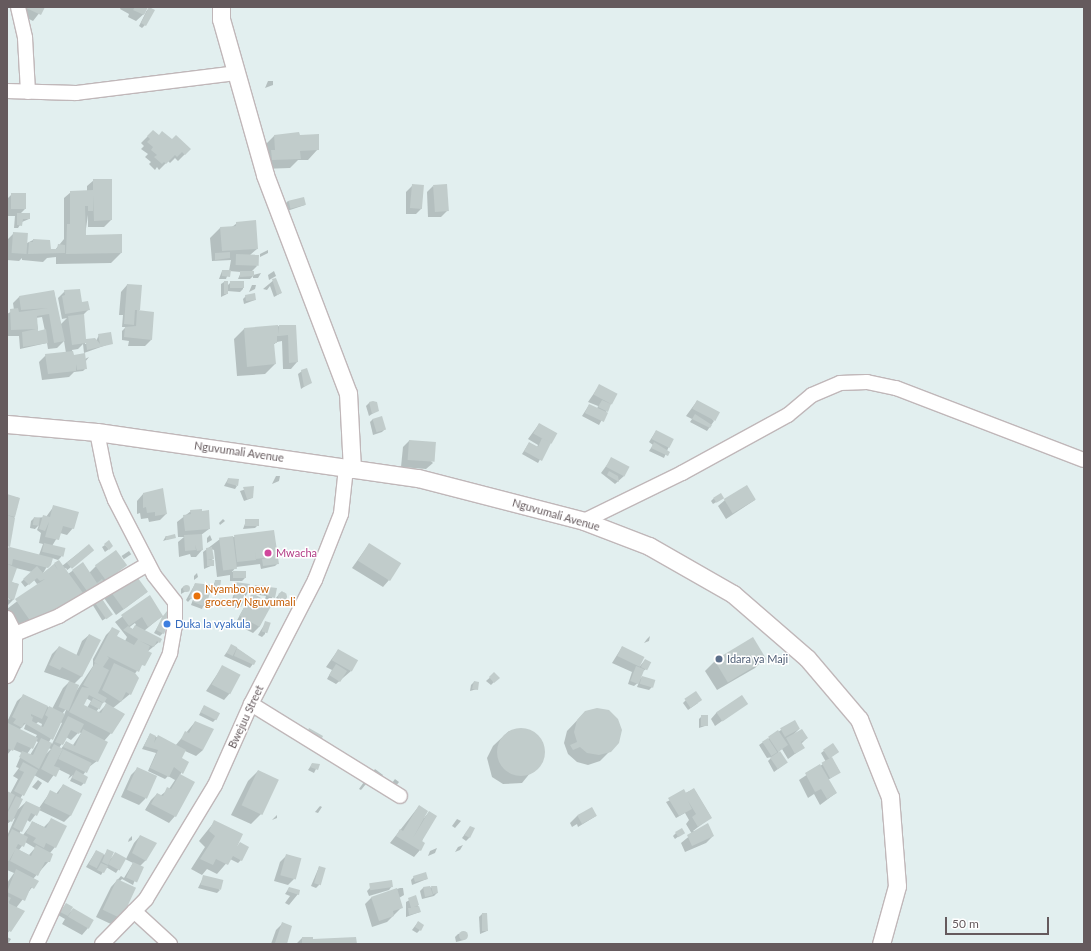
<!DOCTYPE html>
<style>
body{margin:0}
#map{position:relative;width:1091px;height:951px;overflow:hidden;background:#e2efef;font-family:Lato,sans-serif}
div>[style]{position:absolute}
.shadow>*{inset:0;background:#0003;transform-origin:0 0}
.building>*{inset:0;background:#c1cccb;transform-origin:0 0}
.round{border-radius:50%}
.roads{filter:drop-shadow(1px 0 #c0b7b9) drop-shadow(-1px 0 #c0b7b9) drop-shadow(0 1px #c0b7b9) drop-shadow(0 -1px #c0b7b9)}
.minor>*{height:14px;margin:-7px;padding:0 7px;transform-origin:7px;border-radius:7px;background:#fff}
.tertiary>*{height:17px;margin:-8.5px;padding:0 8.5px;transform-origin:8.5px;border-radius:8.5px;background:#fff}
.dots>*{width:11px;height:11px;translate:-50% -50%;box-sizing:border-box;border:2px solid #fff;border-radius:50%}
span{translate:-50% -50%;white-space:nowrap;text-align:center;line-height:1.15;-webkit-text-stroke:3px #fff;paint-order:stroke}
.street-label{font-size:11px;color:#655a5d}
.hotel-label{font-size:11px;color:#b23c85}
.left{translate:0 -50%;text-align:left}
.food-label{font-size:11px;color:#c56008}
.shop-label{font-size:11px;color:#366cbe}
.service-label{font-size:11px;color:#4e5e75}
.frame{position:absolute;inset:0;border:8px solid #655a5d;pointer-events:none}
.scale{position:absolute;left:945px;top:917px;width:104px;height:18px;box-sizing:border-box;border:2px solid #655a5d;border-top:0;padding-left:5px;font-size:12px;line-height:14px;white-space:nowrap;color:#655a5d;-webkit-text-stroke:3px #fff;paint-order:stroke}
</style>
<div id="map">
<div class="shadow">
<div style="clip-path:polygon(17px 7px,44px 7px,33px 21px,15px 12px)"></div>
<div style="clip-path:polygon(121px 7px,147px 7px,144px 14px,149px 8px,145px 25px,142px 28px,139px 26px,146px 12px,136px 21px,128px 17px,129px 14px,120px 9px)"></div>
<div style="clip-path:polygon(268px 81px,273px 81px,273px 85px,265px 88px)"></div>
<div style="clip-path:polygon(153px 131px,159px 136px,190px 149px,178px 161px,175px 158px,170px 163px,168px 161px,159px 170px,157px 167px,155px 170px,149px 164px,151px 162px,145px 157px,148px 154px,141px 149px,144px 146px,141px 143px)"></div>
<div style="clip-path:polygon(274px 136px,318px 149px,308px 160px,298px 160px,290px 168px,262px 169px,264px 146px)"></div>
<div style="clip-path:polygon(94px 180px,111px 220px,104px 227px,88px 227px,88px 215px,85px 235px,121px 253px,111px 263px,56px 264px,56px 257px,47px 258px,43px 262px,22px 260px,22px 258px,19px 261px,7px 260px,7px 240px,14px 233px,27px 243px,33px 240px,50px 252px,55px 250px,64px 239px,64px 198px,71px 192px,87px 192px,87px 186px)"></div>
<div style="clip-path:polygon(413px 185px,422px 208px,416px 214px,406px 214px,406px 192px)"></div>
<div style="clip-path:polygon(433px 186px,448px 210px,441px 217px,428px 217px,427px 192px)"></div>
<div style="clip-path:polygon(12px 194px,25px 209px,20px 214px,29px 219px,22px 222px,18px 228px,14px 228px,15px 216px,7px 216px,7px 199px)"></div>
<div style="clip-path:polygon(288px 201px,305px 205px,287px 211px,285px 204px)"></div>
<div style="clip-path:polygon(237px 223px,257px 249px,250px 255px,257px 266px,251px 272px,253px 275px,261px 273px,258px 278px,253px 278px,253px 276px,250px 279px,238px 279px,241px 272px,229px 271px,226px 279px,219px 279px,222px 271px,229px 271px,231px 260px,212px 261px,210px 238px,220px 228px,232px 227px)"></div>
<div style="clip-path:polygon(268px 250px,268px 253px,260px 257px,260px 254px)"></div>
<div style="clip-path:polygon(274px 271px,276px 276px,269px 280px,268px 275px)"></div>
<div style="clip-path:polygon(275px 279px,281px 293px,274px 297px,270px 286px,267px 290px,263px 289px)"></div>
<div style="clip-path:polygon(224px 282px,227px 286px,231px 282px,243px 282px,243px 289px,240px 292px,227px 291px,227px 294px,221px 297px,221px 284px)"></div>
<div style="clip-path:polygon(127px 285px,141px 286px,139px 312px,151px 340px,145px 346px,128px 346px,129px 341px,122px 340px,122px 331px,126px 327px,122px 327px,123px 315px,119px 315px,121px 292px)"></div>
<div style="clip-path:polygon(252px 285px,256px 285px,255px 289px,249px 292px)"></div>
<div style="clip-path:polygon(evenodd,54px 291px,60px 325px,67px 318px,62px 319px,58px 298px,65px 291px,89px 309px,83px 315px,85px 344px,96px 341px,99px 335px,112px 343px,84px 353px,83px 344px,78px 349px,72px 350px,73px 357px,85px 359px,89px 357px,85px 362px,86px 368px,83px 371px,74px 372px,69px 377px,42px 380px,39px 362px,46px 355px,66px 353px,64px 341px,57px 348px,48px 349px,47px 343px,20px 349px,19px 336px,7px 336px,7px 314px,14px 310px,13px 303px,19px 297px,54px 291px,42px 317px,45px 331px,35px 332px,38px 329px,36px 318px,42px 317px)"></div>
<div style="clip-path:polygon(246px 296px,255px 300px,244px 304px,243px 299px)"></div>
<div style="clip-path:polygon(280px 326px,295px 326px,297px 362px,291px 369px,283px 369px,282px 341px,277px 342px,273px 345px,275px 364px,265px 374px,237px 376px,234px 339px,244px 329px)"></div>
<div style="clip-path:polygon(302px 371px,311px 382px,301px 389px,298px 374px)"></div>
<div style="clip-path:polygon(599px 386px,616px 394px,599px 425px,582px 416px,589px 405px,597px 409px,598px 406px,588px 402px)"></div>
<div style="clip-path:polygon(697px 401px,714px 421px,707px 431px,690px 422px,692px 419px,686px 416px)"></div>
<div style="clip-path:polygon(369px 403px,376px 403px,378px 410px,369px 416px,366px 406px)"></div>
<div style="clip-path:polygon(373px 419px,385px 429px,382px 432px,373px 435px,370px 422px)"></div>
<div style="clip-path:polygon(539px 424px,555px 433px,538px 463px,522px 454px,529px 443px,537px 447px,538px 445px,528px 439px)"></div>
<div style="clip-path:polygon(656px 431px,672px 439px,664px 458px,649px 451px,653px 445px,649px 442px)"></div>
<div style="clip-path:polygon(409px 441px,433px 463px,426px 469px,401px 467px,403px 447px)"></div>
<div style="clip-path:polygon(612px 458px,624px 476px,615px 484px,601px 473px)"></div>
<div style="clip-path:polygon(276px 476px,280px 476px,279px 481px,272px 484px)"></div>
<div style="clip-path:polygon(228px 479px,237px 486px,235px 489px,224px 486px)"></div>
<div style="clip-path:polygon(253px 487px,252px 498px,244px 501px,240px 491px)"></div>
<div style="clip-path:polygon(143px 494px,166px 514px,160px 520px,149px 522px,148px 518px,141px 519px,140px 513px,137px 514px,137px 501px)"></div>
<div style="clip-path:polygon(evenodd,7px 495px,19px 498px,7px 549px,39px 555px,43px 544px,39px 543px,41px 533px,37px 530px,39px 525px,35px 529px,30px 528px,31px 521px,34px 518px,46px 517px,54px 506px,73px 528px,67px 535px,60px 533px,52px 546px,63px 549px,61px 557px,58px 560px,52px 558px,42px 575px,58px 561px,62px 566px,89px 545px,90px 552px,66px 571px,68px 574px,82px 564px,89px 573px,96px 566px,126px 565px,81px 599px,79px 596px,72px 602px,20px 632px,7px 609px,41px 583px,37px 584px,34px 580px,25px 587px,21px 582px,32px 572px,16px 568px,11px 582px,18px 584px,13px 600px,7px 606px,7px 599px,11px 600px,7px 597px,7px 495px,66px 568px,67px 570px,62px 573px,61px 572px,66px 568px)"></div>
<div style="clip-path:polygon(714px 498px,723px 498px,713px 504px,711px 501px)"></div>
<div style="clip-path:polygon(725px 500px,755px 500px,726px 519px,718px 506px)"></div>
<div style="clip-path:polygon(191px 511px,209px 529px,201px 535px,202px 550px,196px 557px,191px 557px,190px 554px,179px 557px,178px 542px,184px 537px,178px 537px,177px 522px)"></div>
<div style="clip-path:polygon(223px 519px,225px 521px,220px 525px,219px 523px)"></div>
<div style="clip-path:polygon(246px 521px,258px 525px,255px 528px,243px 529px)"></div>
<div style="clip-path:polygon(273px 531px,278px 563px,275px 566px,261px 569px,260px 564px,236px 567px,232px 572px,245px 572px,245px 578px,242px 581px,230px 581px,230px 575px,217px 577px,214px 550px,211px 549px,213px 559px,210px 561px,213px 565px,204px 569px,203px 552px,220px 539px)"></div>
<div style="clip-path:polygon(210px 535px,212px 540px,207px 543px,207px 538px)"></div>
<div style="clip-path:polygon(166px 536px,175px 537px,163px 541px)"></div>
<div style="clip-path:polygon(369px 544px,389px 580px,383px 587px,352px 568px)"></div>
<div style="clip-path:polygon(105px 545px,109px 549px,105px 552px,102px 547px)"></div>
<div style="left:129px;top:551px;width:4px;height:9px;rotate:56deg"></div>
<div style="clip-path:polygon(197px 573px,198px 577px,194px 580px,194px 576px)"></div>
<div style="clip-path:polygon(216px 581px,219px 587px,216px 590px,210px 589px,202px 609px,191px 605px,195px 594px,188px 602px,186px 600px,195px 584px,212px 586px)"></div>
<div style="clip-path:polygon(235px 583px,248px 592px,238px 609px,230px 606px,234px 593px,231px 593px,232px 586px)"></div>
<div style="clip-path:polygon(184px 586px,188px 590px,181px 594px,181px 589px)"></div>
<div style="clip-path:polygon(256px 586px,276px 589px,271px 600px,265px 599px,266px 596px,252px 594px,271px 604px,259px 627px,253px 633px,235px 624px)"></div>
<div style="clip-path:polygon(282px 591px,287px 597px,278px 603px,275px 599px)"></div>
<div style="clip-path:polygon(111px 592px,147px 592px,116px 615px,104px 598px)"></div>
<div style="left:100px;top:596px;width:22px;height:11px;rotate:58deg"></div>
<div style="clip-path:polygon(evenodd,149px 597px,162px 616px,144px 631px,159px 642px,147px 652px,150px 654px,133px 676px,130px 694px,113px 708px,111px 733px,104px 741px,97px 761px,89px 767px,83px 775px,84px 783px,81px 786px,70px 781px,73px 775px,68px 779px,70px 775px,58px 769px,48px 783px,34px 775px,20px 799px,16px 811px,26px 802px,39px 808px,51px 791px,56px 794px,63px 785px,81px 794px,70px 816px,64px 822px,39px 810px,30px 822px,27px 820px,19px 834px,23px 835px,33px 822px,44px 827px,51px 820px,55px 847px,50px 853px,49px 861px,33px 879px,37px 881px,16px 908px,23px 912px,7px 934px,7px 905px,9px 903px,7px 902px,7px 883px,14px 873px,7px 870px,7px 836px,15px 818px,7px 824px,7px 792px,10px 794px,18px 779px,13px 776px,19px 768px,16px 767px,22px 753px,12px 749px,7px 755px,7px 722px,17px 701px,24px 695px,52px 709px,63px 688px,70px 681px,44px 672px,52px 654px,59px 647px,76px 656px,82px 641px,89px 635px,99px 641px,81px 677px,74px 684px,71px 699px,93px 666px,93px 659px,106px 635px,112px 629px,114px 640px,125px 641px,127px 637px,115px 622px,149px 597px,135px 623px,136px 625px,132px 630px,127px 629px,135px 623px,149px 597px,86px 698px,91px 701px,87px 708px,83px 705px,86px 698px,149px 597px,104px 701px,107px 704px,98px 713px,96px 712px,104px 701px,149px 597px,66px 709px,66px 710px,64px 715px,62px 714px,66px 709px,149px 597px,38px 722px,42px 724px,41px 727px,36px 724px,38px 722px,149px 597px,60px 722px,62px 723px,52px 744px,49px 742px,60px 722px,149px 597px,26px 723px,24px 729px,37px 735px,35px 738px,19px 730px,26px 723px,149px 597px,79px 732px,81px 733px,73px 745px,66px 742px,61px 749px,59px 748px,66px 737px,71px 740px,79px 732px,149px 597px,36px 741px,38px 742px,30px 755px,27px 754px,36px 741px,149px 597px,48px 748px,51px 749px,46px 754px,48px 748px,149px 597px,25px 842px,35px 848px,29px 855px,19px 850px,25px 842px)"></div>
<div style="clip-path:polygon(164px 616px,163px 633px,160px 636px,154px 633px)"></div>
<div style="clip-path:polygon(266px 622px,265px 634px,262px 637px,258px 635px)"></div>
<div style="clip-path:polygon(650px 636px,649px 641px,644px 643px,647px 639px)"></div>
<div style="clip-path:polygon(232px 645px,255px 661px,250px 668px,224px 656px)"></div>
<div style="clip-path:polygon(622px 647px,640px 666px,645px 660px,646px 669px,642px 672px,638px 681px,642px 677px,652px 687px,649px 690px,637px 687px,639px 682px,634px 686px,628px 684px,632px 672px,612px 663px)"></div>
<div style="clip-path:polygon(338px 650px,351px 671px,336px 684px,327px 679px,332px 670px,326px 667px)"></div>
<div style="clip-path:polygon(765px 658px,755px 668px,717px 690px,705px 671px,715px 661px)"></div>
<div style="clip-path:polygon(222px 667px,230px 693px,224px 700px,206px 691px)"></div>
<div style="clip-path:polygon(494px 674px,498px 678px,491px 685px,486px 681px)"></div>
<div style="clip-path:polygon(474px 682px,477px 689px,470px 691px,471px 685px)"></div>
<div style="clip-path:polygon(686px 700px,698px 703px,688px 710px,683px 703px)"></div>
<div style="clip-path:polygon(746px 704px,715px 726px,711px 719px,717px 712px)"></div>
<div style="clip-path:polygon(204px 706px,216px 719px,213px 722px,199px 715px)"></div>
<div style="clip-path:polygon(585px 712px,610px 751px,600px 761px,588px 765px,577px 762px,568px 754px,564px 743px,567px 731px)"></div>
<div style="clip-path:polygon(281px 713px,288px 718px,286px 721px,276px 718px)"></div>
<div style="clip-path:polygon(702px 716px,708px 725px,699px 728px,699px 719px)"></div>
<div style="clip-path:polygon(195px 722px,203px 750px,196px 756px,185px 751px,180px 759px,187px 762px,180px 775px,175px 816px,169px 823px,145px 810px,151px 800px,157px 794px,160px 796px,169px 789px,175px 780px,168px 776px,165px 779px,148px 771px,156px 753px,142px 749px,150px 734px,175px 746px)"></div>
<div style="clip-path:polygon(799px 729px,794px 734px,807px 738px,801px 744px,803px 748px,788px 759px,782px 749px,778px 752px,786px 763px,774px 772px,768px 761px,772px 757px,767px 758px,759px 745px,781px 730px)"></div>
<div style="clip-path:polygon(528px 730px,543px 743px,544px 756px,522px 783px,503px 784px,492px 777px,487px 758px,493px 746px,509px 731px)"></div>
<div style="clip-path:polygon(833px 744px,838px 752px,831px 757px,840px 772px,828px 780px,836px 793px,820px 805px,814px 794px,808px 798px,799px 780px,826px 762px,821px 753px)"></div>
<div style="clip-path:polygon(312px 764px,318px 765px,314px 773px,308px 770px)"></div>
<div style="clip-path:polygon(138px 768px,156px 777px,145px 799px,139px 805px,121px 797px,131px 775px)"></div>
<div style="left:375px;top:769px;width:10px;height:4px;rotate:37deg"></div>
<div style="clip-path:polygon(258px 771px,261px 814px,251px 824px,231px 815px,248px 781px)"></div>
<div style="left:395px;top:779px;width:5px;height:8px;rotate:37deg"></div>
<div style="clip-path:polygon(38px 780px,42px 783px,37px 790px,32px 787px)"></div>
<div style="clip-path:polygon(364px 782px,366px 784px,361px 790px,359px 789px)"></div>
<div style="clip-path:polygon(694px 789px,711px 817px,693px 831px,713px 836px,706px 843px,685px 852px,681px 843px,692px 834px,686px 824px,689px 820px,685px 813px,676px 818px,666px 802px)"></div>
<div style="clip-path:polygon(320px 806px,322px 807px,318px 813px,315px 812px)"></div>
<div style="clip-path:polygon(419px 806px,424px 818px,429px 812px,420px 850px,414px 857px,390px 843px)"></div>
<div style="clip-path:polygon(277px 815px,277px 818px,272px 820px)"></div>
<div style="clip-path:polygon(577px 816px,596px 816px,578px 827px,577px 824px,572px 827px,570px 823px)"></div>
<div style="clip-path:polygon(457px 819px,461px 821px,455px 828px,452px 826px)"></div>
<div style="clip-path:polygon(215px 821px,236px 848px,240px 843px,241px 860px,238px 863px,230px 859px,217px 874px,207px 869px,202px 875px,191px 869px,205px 847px,199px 841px)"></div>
<div style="clip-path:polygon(468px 830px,469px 838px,466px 841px,462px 838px)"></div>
<div style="clip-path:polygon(676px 833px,683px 833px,675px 839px,673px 836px)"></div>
<div style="clip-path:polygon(132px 836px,132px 840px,128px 842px,129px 839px)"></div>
<div style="clip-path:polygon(140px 836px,146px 860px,140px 866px,133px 885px,122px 879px,120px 881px,120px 918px,113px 925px,96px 917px,111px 887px,121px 876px,124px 878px,133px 863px,125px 859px,116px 873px,106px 867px,101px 875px,86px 867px,96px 851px,104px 855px,108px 851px,110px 859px,115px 854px,126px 859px,134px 843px)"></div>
<div style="clip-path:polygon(463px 845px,460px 850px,455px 852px,458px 847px)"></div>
<div style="clip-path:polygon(437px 848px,435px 853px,428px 856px,430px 851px)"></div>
<div style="clip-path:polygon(287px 855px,294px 879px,288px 885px,274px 881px,280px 862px)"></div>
<div style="clip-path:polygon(319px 867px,319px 885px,316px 888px,311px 886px)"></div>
<div style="clip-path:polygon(204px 876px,220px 890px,217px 893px,198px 888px)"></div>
<div style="clip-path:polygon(414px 877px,427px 879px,412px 885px,411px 880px)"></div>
<div style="clip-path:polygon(391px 881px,392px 886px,389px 890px,369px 896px,367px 891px,370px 888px)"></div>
<div style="clip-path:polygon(436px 887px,437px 893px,434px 896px,422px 899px,420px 891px,423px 888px)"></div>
<div style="clip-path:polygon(289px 888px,298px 894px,289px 905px,285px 903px,290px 896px,285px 894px)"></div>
<div style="clip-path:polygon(400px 888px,403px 888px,404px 895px,399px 898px,402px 907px,387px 922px,372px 927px,365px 904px,371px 898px)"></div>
<div style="clip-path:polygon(415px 897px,420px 912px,406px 917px,406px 902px)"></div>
<div style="clip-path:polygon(66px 904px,69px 913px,73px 909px,88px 928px,82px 935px,62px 924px,65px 919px,58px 915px)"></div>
<div style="clip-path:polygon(482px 914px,487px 931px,480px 934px,479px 917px)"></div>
<div style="clip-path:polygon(418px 922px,420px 930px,417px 933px,412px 930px)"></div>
<div style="clip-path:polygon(282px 924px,291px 926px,285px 944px,271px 944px,276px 930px)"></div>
<div style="clip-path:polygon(466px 932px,467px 937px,464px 940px,456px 942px,455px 937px,458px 934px)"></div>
<div style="clip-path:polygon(7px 937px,11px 939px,8px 944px,7px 944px)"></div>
<div style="clip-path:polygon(302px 938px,312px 940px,356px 944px,296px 944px)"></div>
</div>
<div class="building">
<div style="clip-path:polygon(24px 7px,45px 7px,41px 15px)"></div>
<div style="clip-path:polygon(135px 7px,148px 7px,144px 15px,133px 10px)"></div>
<div style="clip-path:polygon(149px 7px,155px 10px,146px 26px,141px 23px)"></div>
<div style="clip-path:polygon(153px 130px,159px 135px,162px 131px,172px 139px,176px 135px,191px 149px,185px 155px,182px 152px,177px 157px,175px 155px,166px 164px,164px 162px,162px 164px,154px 157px,157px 155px,151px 150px,153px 147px,147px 142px,150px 139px,147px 136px)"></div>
<div style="clip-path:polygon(299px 132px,300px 135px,319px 134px,319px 150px,300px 151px,301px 159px,272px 160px,271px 150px,275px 150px,274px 135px)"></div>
<div style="clip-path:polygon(93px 179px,112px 179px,112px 220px,94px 221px,93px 195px,93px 211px,88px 211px,88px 206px,85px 206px,86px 235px,122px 234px,122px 253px,66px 254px,67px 224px,70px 224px,70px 191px,93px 190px)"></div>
<div style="left:412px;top:184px;width:12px;height:24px;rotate:5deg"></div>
<div style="left:447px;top:184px;width:27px;height:14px;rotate:86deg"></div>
<div style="left:26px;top:193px;width:16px;height:15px;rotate:90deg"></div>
<div style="left:304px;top:197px;width:8px;height:16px;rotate:76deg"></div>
<div style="clip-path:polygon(17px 213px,30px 213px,30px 219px,23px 219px,22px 226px,17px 225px)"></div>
<div style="clip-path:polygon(256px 220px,258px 249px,222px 251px,220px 227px,236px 226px,236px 222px)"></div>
<div style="left:13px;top:232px;width:15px;height:21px;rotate:4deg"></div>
<div style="clip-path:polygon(33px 239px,50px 240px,51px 249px,57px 249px,58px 244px,65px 245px,65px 253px,28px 254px,29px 242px,33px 242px)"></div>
<div style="clip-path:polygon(230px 252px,230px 258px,215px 260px,215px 253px)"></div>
<div style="left:236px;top:254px;width:23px;height:11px;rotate:2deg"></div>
<div style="clip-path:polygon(222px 270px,231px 270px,230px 277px,222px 276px)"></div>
<div style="clip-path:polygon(240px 271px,254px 271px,254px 276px,240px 277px)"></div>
<div style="clip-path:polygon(276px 278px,282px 293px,277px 295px,272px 279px)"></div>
<div style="left:224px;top:281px;width:4px;height:13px"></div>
<div style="left:230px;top:281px;width:14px;height:7px"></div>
<div style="clip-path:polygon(127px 284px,142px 285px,140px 310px,135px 310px,134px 325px,124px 324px)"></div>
<div style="clip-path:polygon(80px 289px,82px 302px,88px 301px,90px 310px,65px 314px,62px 296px,65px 295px,64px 290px)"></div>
<div style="clip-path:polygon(54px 290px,65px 341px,54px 343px,49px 314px,37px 316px,38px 331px,46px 329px,48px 343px,23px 347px,22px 332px,36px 329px,11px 330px,10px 309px,18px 308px,19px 312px,48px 308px,21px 310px,19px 296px)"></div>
<div style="clip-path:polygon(255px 293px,256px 300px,246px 301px,245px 295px)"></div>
<div style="clip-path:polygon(137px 310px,154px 312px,152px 340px,124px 337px,125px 327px,136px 326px)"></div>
<div style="clip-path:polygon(84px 314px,86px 339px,95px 338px,100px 344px,98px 334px,111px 332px,113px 344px,87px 350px,86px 343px,72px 345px,68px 316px)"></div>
<div style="clip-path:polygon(278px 325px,279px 334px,279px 325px,296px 325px,298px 362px,289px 363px,288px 335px,280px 336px,277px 336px,277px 343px,274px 343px,276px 364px,247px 367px,244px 328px)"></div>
<div style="clip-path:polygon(73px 351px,74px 355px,85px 353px,87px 369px,77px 370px,76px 364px,76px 371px,48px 374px,45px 354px)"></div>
<div style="clip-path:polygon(307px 368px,312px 383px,304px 387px,301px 370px)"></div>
<div style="left:599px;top:384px;width:21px;height:12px;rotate:28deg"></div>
<div style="clip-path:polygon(602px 400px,611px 404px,608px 412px,598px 407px)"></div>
<div style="left:697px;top:400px;width:26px;height:10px;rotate:28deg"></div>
<div style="clip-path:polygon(373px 401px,377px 402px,379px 411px,372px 414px,369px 402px)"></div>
<div style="left:589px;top:404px;width:21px;height:10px;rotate:25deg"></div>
<div style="clip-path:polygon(695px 414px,712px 425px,710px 428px,692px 419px)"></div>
<div style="left:382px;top:416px;width:14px;height:10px;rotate:73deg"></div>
<div style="left:539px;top:423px;width:21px;height:12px;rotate:29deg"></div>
<div style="left:656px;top:430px;width:20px;height:10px;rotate:27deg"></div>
<div style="clip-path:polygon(542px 438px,551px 443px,542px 461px,524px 451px,529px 442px,538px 447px)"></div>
<div style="left:409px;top:440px;width:27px;height:20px;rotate:4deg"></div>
<div style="clip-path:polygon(654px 442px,670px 452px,668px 456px,651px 448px)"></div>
<div style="left:611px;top:457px;width:21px;height:11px;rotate:28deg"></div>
<div style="clip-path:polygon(609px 471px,618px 476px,619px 482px,607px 475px)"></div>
<div style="clip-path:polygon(228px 478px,239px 479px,238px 486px,227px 483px)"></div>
<div style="left:747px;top:485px;width:17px;height:27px;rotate:59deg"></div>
<div style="clip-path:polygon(254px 486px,253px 498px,247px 499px,243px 487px)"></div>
<div style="clip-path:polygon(163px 488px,167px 514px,155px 516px,155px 512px,147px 513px,146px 507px,143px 508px,143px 493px)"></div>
<div style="left:721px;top:493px;width:6px;height:9px;rotate:59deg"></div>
<div style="clip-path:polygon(7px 494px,20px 498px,15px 517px,7px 515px)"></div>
<div style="clip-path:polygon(53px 505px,79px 512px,74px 529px,63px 526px,59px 540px,45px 537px,49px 522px,45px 531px,39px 529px,43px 515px,50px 517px)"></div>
<div style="clip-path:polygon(202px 509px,202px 511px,209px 510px,210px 529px,185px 531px,183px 515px,191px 514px,190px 510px)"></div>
<div style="clip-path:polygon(7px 515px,15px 518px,10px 547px,7px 546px)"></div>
<div style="left:34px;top:517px;width:6px;height:8px;rotate:9deg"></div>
<div style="left:259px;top:519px;width:7px;height:14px;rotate:90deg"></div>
<div style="clip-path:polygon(274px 530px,279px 564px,263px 566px,262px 559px,271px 557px,256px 559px,255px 549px,256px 560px,237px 562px,234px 535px)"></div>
<div style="left:175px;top:534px;width:4px;height:10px;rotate:76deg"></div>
<div style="clip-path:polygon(202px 534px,203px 550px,197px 551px,195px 545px,196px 550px,185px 551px,184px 535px)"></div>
<div style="left:233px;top:536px;width:33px;height:14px;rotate:83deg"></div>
<div style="clip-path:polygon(109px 540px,113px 546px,109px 550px,104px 544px)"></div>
<div style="left:44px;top:543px;width:22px;height:9px;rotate:13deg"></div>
<div style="left:369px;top:543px;width:38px;height:21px;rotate:32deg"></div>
<div style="left:89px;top:544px;width:8px;height:29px;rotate:50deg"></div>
<div style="clip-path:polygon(10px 547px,53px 558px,51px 565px,48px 568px,13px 559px,12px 565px,7px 564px,7px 548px)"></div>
<div style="clip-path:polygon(212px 547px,214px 559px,207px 560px,206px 548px)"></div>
<div style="left:116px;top:550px;width:19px;height:26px;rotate:54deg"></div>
<div style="clip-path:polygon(59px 560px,83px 593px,72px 601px,74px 603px,31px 622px,15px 599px,45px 579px,40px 581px,37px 578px,29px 585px,23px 579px,37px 566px,43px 573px,54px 564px,58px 570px,54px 563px)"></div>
<div style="left:207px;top:560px;width:7px;height:6px"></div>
<div style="clip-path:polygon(83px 562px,97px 583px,102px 579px,106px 585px,85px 593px,87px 591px,72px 570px)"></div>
<div style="clip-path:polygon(7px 564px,17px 568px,12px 582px,19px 584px,14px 600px,7px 598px)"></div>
<div style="left:233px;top:571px;width:13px;height:7px"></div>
<div style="left:135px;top:574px;width:22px;height:30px;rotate:54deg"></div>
<div style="clip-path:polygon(215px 580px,221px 580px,220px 588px,214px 587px)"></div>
<div style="left:235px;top:582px;width:15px;height:8px;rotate:8deg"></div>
<div style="clip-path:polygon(195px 583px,212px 585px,206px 607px,193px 602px,196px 595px,193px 594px,193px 599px,189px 598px)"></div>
<div class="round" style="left:182.5px;top:584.5px;width:7px;height:7px"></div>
<div style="clip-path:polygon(255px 585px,269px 586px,268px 593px,269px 587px,277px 588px,275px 598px,267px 596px,268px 593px,255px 592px)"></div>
<div style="clip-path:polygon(236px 590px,246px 595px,241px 607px,233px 603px)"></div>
<div class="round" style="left:277.5px;top:591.5px;width:9px;height:9px"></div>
<div style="left:252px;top:593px;width:23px;height:26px;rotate:29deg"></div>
<div style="clip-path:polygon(150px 595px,163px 616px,167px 611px,172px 614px,164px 634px,156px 630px,162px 617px,148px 627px,142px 617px,129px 626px,121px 615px)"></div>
<div style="left:102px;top:599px;width:19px;height:8px;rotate:55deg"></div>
<div style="left:265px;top:621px;width:6px;height:11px;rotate:18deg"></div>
<div style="clip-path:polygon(135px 625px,162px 639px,160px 643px,157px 641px,154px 647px,140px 641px,150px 646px,148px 651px,152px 653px,145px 666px,142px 665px,139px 672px,107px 656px,109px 658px,103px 667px,109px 670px,98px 693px,107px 698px,104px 703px,89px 695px,84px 705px,101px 713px,106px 703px,125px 714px,112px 734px,69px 712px,82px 687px,89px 688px,83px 685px,95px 663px,99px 665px,94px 662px,112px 627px,120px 631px,117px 636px,134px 645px,138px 639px,123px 630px,128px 626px,133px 629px)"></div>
<div style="clip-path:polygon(89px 634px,101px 640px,82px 677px,62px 667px,60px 670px,49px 665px,59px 646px,79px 656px)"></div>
<div style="left:753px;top:637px;width:26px;height:45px;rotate:59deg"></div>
<div style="left:231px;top:644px;width:7px;height:10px;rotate:27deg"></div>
<div style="left:622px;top:646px;width:25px;height:11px;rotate:26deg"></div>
<div style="clip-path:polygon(237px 648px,256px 661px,254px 665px,234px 656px)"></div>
<div style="left:338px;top:649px;width:23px;height:13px;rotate:29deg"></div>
<div style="left:645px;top:659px;width:7px;height:9px;rotate:27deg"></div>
<div style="clip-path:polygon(114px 663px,135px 673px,139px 678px,131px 695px,126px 692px,121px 702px,102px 690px)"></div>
<div style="left:336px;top:664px;width:13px;height:13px;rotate:32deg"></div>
<div style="left:222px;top:665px;width:21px;height:22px;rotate:28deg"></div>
<div style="left:636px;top:666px;width:9px;height:16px;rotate:21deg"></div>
<div style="clip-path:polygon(494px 672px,500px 678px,494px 683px,489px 677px)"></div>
<div style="left:642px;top:676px;width:14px;height:8px;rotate:17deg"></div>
<div style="left:69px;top:681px;width:11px;height:28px;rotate:22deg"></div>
<div style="clip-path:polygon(474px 681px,479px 682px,478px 690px,472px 689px)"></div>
<div style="left:696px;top:691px;width:11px;height:14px;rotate:56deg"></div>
<div style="clip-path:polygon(23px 694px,48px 706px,42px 719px,31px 714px,31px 716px,33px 717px,32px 721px,43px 727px,48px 717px,45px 715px,49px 706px,65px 714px,53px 740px,24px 723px,22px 728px,13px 723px,16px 719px,12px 717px)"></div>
<div style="left:742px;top:695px;width:11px;height:31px;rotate:56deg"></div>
<div style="left:93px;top:698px;width:11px;height:7px;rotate:27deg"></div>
<div style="left:204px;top:705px;width:18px;height:8px;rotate:27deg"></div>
<div style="clip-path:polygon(597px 708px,609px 710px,618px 719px,622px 730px,619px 743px,611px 752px,599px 755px,587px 753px,580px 747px,573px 750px,570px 745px,577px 742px,574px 732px,577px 720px,585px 711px)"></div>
<div style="left:701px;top:715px;width:7px;height:11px"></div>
<div style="clip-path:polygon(68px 716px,84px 724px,79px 734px,71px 730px,63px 745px,55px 742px)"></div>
<div style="left:795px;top:720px;width:10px;height:17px;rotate:61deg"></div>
<div style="clip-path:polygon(195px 721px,214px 729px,203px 750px,181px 739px,185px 731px,189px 733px)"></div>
<div style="clip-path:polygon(8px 723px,38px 738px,33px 749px,17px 742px,13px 751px,7px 748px)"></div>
<div class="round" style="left:497px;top:728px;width:48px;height:48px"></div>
<div style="clip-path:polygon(309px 728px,323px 736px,320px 742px,307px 733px)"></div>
<div style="clip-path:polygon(83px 729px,108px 742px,98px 762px,63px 747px,66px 741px,75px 746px)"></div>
<div style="clip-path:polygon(802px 729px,808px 738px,801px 742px,805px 748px,795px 754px,786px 738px)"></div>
<div style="left:778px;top:730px;width:18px;height:12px;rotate:56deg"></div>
<div style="clip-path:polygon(150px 733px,156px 736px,154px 743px,158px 735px,186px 750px,182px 758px,189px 762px,183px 774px,174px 767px,169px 777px,150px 768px,158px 750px,144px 746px)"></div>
<div style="clip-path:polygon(41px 738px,52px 743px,39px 769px,19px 757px,22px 751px,33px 755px)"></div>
<div style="left:768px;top:738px;width:17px;height:7px;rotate:57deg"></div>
<div style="left:833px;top:743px;width:11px;height:12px;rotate:56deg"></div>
<div style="clip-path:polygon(54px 744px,63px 749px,54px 766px,60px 768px,56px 777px,41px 769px)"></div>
<div style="left:63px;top:749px;width:32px;height:11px;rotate:26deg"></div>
<div style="left:780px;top:751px;width:14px;height:12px;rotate:56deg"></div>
<div style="left:832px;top:757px;width:18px;height:12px;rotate:61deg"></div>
<div style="clip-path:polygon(23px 762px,38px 770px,24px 796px,14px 791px,24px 772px,19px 770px)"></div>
<div style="clip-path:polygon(312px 763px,320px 764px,318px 770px,310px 767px)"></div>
<div style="clip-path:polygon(820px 764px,837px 793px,827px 799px,821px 789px,815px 792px,805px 773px)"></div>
<div style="left:137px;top:767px;width:22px;height:25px;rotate:24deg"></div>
<div style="clip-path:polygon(76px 770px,88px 777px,85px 784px,72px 778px)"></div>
<div style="left:258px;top:770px;width:23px;height:39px;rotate:25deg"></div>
<div style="clip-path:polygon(180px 774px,195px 782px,176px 817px,151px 804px,157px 793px,163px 796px,167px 787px,171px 789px)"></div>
<div style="clip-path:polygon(63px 784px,82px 794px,71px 816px,44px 803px,50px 790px,58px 794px)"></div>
<div style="clip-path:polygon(694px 788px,712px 818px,698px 827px,692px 817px,696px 814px,688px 801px,692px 809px,679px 816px,668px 798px,684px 789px,686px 793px)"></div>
<div style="clip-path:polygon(7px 791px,15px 795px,7px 812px)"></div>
<div style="clip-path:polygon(16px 796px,23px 799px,12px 822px,7px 819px,7px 814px)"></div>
<div style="clip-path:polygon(26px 801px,41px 808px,37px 816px,31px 813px,22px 832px,13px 827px)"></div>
<div style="clip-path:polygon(419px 805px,428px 811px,413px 838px,429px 811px,437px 816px,422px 841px,425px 843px,421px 851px,396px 836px,400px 829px,403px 831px)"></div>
<div style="left:592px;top:807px;width:10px;height:17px;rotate:61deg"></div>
<div style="clip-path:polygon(51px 818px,67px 826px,56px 848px,46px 843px,44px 848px,33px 842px,36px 838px,26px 833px,32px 821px,46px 828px)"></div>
<div style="clip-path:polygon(214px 820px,243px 834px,237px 847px,240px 842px,249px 847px,242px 861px,233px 856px,228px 865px,216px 859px,213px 865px,200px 859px,215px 836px,209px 831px)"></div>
<div style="clip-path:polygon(708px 823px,714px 836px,692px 846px,687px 835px)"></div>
<div style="clip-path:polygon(470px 826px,475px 828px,470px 838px,464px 835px)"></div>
<div style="left:682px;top:828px;width:6px;height:8px;rotate:59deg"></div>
<div style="clip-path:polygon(12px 829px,28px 837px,24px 847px,18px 844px,16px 848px,31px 856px,36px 845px,53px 854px,50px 862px,45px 862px,38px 876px,10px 861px,15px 850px,9px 861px,7px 860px,7px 839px)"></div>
<div style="clip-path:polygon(140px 835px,157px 843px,146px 861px,132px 853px)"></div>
<div style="clip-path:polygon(107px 849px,114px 852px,108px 865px,102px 862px)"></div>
<div style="left:96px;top:850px;width:9px;height:16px;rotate:27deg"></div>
<div style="left:115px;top:852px;width:13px;height:14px;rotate:29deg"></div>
<div style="left:286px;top:854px;width:16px;height:22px;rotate:15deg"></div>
<div style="left:133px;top:862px;width:12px;height:17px;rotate:24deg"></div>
<div style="clip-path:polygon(101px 863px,108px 866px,104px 873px,97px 870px)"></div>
<div style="left:319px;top:866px;width:7px;height:18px;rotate:16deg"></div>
<div style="clip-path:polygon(16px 869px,39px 881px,34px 889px,31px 887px,25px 901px,7px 892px)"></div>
<div style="clip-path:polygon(426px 872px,428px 879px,415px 882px,413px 876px)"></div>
<div style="left:203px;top:875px;width:21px;height:10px;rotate:14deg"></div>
<div style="left:117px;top:879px;width:21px;height:34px;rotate:25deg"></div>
<div style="left:392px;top:880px;width:7px;height:23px;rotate:82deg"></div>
<div style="clip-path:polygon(430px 886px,433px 895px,425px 897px,423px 887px)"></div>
<div style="clip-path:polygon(431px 886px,437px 886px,438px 893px,433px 894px)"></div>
<div style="clip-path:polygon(289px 887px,300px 890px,299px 895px,287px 891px)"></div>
<div style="clip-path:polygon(397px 888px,403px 908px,393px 911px,394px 916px,379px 921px,371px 897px)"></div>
<div style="clip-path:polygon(416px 895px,419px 905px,414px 907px,419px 906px,421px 912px,409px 915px,408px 908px,411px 908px,408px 898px)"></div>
<div style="clip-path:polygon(7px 896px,11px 898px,8px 903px,25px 911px,11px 932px,7px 930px)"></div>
<div style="clip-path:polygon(66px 903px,73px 907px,68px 916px,60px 912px)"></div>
<div style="left:73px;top:908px;width:24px;height:10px;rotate:30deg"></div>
<div style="clip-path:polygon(482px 913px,487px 913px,488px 931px,482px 931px)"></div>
<div style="clip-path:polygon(418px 921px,424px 925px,421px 931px,415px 927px)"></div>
<div style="clip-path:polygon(282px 922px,292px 926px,287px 944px,275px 943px)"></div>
<div class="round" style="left:458.5px;top:930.5px;width:9px;height:9px"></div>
<div style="clip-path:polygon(302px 937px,313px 937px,313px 939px,356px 937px,357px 944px,302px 944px)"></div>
</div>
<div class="roads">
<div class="minor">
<div style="left:18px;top:7px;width:32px;rotate:77deg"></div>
<div style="left:25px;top:38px;width:54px;rotate:86.8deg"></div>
<div style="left:7px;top:91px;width:69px;rotate:1.7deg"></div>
<div style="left:76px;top:93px;width:162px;rotate:-7.1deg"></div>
<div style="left:584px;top:521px;width:109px;rotate:-26.1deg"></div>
<div style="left:682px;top:473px;width:121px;rotate:-28.7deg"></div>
<div style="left:788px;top:415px;width:31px;rotate:-40deg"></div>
<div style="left:812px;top:395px;width:30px;rotate:-23deg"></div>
<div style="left:840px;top:383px;width:27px;rotate:-2deg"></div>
<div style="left:867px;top:382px;width:30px;rotate:12deg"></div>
<div style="left:896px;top:388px;width:201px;rotate:21deg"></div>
<div style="left:7px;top:618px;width:18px;rotate:63deg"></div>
<div style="left:15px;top:634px;width:25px;rotate:90deg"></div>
<div style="left:15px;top:659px;width:19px;rotate:115deg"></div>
<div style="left:15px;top:634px;width:48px;rotate:-22.2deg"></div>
<div style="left:59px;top:616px;width:103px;rotate:-30.3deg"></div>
<div style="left:251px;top:704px;width:175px;rotate:31.7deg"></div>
<div style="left:134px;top:911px;width:49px;rotate:42.5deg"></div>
<div style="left:37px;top:944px;width:320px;rotate:-65.4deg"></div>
<div style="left:170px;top:653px;width:27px;rotate:-80deg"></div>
<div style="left:175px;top:626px;width:24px;rotate:-90deg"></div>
<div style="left:175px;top:602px;width:34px;rotate:-128deg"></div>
<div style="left:154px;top:575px;width:85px;rotate:-117.5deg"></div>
<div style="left:115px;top:500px;width:25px;rotate:-111deg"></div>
<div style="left:106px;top:477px;width:46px;rotate:-101.3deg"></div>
<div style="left:102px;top:944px;width:63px;rotate:-45.6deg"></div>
<div style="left:146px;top:899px;width:133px;rotate:-58.8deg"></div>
<div style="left:215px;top:785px;width:89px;rotate:-66deg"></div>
<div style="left:251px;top:704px;width:140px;rotate:-62.7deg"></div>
<div style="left:315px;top:580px;width:71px;rotate:-68.5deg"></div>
<div style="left:341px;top:514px;width:46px;rotate:-83.8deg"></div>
</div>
<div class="tertiary">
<div style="left:221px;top:7px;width:12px;rotate:90deg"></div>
<div style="left:221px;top:19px;width:162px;rotate:74.2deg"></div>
<div style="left:265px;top:175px;width:233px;rotate:69.2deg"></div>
<div style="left:348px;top:393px;width:76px;rotate:87deg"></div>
<div style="left:7px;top:424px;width:90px;rotate:5.1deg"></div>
<div style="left:97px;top:432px;width:324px;rotate:8.2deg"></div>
<div style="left:418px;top:478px;width:171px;rotate:14.5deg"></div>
<div style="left:584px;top:521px;width:70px;rotate:21deg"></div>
<div style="left:649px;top:546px;width:97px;rotate:29.7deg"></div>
<div style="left:733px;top:594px;width:98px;rotate:40.9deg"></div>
<div style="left:807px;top:658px;width:80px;rotate:49.6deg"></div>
<div style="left:859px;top:719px;width:84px;rotate:68.3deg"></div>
<div style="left:890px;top:797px;width:89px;rotate:85.5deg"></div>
<div style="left:897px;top:886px;width:60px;rotate:105.4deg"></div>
</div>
</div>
<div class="dots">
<div style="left:268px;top:553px;background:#d1479c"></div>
<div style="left:197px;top:596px;background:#e8710a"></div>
<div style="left:167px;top:624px;background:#3f7fe0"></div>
<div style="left:719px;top:659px;background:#5c6f8a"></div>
</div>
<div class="street-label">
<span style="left:239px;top:452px;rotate:8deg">Nguvumali Avenue</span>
<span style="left:556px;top:515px;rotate:16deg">Nguvumali Avenue</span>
<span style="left:246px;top:717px;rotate:-65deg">Bwejuu Street</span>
</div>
<div class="hotel-label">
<span class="left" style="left:276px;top:553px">Mwacha</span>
</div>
<div class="food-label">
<span class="left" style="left:205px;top:596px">Nyambo new<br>grocery Nguvumali</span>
</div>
<div class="shop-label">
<span class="left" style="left:175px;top:624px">Duka la vyakula</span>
</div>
<div class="service-label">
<span class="left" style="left:727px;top:659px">Idara ya Maji</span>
</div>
<div class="frame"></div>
<div class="scale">50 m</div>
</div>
